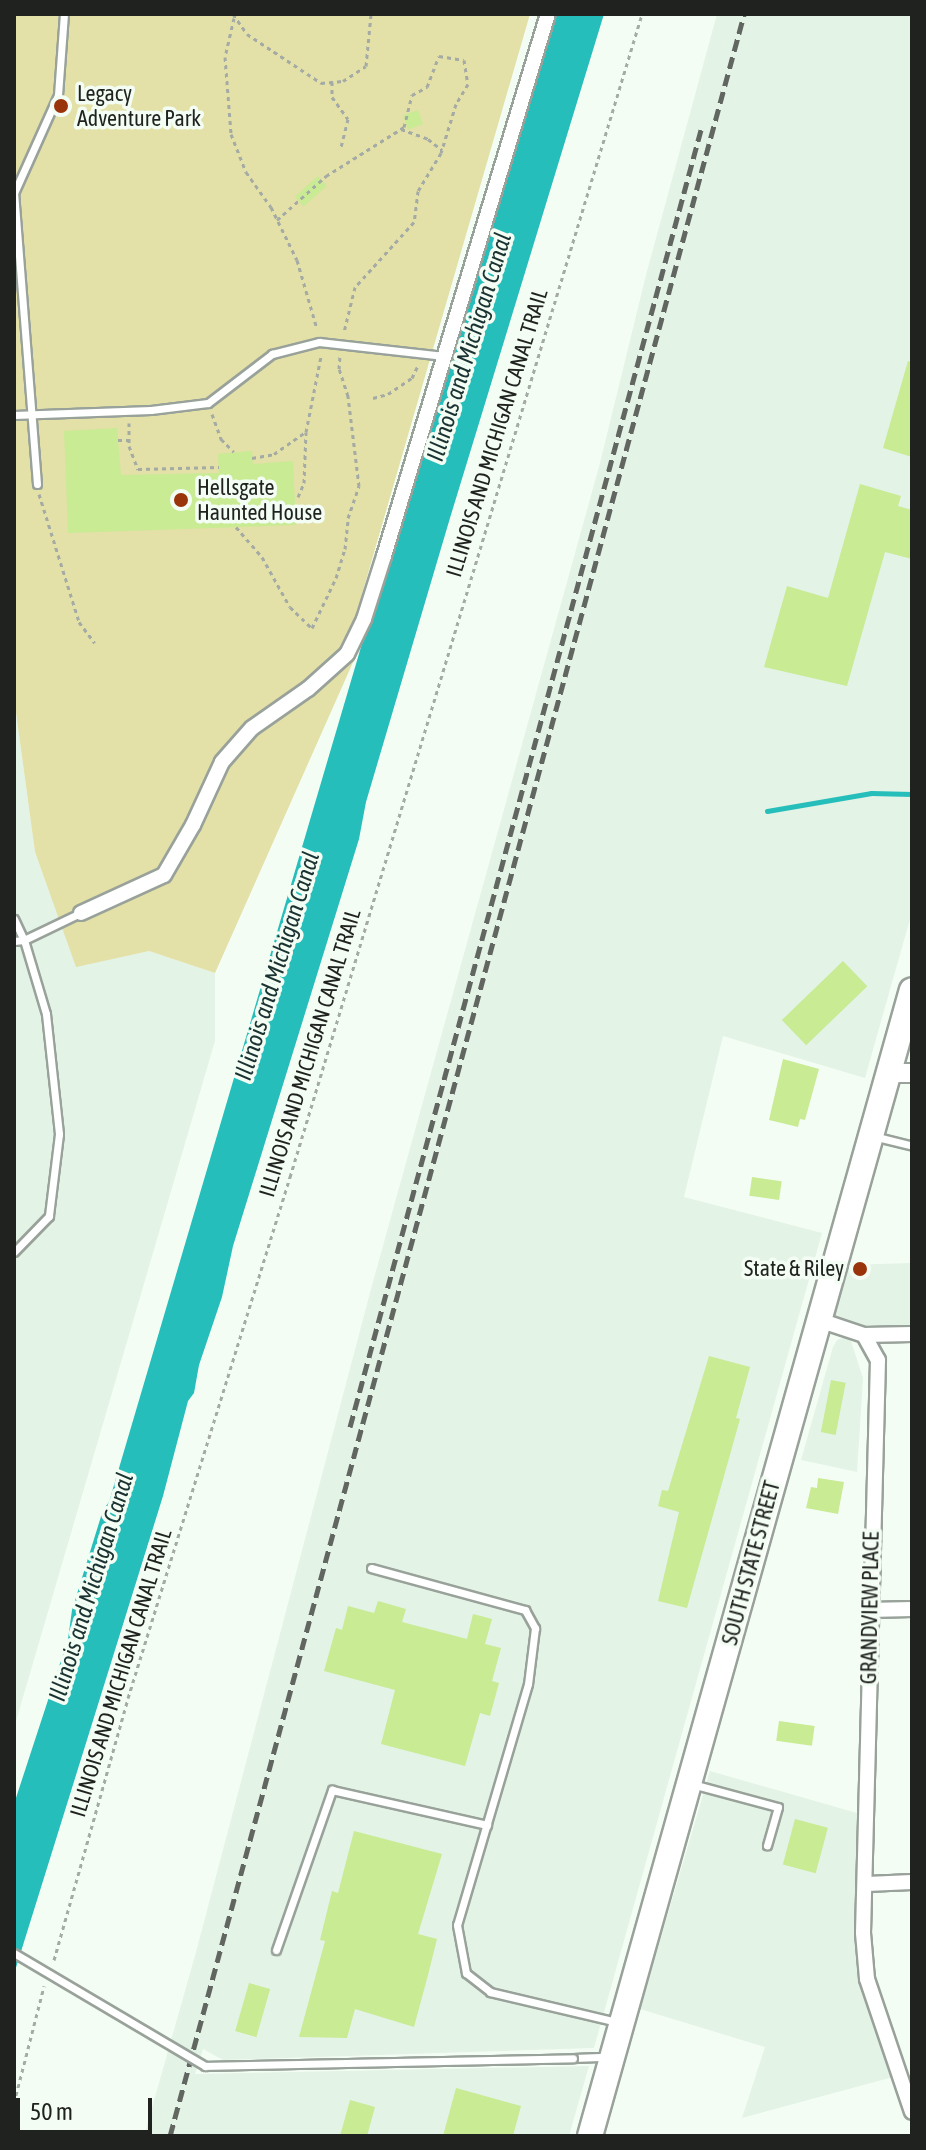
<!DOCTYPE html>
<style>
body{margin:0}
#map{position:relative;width:926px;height:2150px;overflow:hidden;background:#f4fdf4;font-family:"Asap Condensed",sans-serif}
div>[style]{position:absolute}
.built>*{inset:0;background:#e3f3e5}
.green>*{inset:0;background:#e3e0a8}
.water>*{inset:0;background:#26beba}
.stream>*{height:5px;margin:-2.5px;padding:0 2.5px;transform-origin:2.5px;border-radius:2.5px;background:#26beba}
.building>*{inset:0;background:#c8eb94;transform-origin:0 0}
.path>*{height:3px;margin-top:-1.5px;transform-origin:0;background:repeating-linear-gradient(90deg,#a4aaa4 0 4px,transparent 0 8px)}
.roads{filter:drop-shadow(2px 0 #99a29a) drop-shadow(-2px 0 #99a29a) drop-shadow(0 2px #99a29a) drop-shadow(0 -2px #99a29a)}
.service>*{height:7px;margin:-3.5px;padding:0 3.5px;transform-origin:3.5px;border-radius:3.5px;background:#fff}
.minor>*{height:14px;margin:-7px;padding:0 7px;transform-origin:7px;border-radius:7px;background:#fff}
.tertiary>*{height:18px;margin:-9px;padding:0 9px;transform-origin:9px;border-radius:9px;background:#fff}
.primary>*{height:24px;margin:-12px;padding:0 12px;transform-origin:12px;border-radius:12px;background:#fff}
.rail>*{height:5px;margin-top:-2.5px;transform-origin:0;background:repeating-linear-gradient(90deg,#616661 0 12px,transparent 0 18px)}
.bridges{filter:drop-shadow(2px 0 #99a29a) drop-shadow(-2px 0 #99a29a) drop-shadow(0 2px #99a29a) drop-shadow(0 -2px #99a29a)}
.service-bridge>*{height:7px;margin:-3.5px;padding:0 3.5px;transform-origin:3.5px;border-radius:3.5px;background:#fff}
.dots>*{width:22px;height:22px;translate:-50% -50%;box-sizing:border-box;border:4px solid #f4fdf4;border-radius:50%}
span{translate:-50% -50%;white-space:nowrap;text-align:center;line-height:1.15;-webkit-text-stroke:7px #f4fdf4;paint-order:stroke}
.poi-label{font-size:22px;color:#1f221f}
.left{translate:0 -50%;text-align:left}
.right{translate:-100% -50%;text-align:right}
.street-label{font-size:22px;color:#1f221f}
.water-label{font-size:24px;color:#1a3231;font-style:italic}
.frame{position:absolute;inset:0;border:16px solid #1f221f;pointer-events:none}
.scale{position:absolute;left:16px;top:2098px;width:136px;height:36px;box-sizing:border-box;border:4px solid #1f221f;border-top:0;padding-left:10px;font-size:24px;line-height:28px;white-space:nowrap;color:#1f221f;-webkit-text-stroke:6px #f4fdf4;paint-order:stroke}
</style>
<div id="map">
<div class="built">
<div style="clip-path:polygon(717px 14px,912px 14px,912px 912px,865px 1078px,723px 1036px,684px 1197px,822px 1233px,594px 2048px,223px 2060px,203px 2049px,195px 2074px,589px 2066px,569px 2136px,144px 2136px,196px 1952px,371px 1289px,600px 463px,646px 275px)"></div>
<div style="clip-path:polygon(14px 698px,35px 852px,76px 966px,149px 951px,215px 973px,215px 1041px,14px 1728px)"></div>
<div style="clip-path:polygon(912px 1263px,912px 1330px,867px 1332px,832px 1319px,847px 1265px)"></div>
<div style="clip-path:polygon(846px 1337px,850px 1338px,863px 1378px,857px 1472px,801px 1460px,833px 1347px,837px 1340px)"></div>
<div style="clip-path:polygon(710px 1771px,857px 1813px,857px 1976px,893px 2077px,742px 2118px,765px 2047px,640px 2009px)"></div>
</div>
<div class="green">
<div style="clip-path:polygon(14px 14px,530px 14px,362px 594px,354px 660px,215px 973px,149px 951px,76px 967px,35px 852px,14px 698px)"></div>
</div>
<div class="water">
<div style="clip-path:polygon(555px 14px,604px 14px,450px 518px,366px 802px,359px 839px,233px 1246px,222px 1297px,199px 1365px,194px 1393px,188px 1401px,163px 1496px,14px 1974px,14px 1804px,68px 1639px,72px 1610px,103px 1510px,109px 1502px,468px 284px)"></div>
</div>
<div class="stream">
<div style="left:767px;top:811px;width:106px;rotate:-9.8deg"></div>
<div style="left:871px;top:793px;width:41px;rotate:1.4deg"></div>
</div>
<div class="building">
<div style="left:418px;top:110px;width:15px;height:16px;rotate:70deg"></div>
<div style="left:318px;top:176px;width:13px;height:31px;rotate:48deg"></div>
<div style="clip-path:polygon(908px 361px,912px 362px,912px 457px,883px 448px)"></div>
<div style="clip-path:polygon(117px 428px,121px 475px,219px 473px,218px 454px,252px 451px,253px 464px,293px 461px,296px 525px,68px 533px,64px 431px)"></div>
<div style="clip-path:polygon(860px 484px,901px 496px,898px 506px,912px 510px,912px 559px,885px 552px,847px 686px,764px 667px,787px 586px,828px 598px)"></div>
<div style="left:843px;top:961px;width:35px;height:85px;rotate:46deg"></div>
<div style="clip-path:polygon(783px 1059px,819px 1069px,805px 1120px,800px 1119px,798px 1127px,769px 1120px)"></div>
<div style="left:752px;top:1177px;width:30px;height:19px;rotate:8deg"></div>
<div style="clip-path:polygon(709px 1356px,750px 1367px,736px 1418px,740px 1419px,687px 1608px,658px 1601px,679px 1512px,658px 1506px,662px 1490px,668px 1491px)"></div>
<div style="left:831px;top:1380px;width:15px;height:53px;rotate:11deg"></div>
<div style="clip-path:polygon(818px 1478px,844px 1482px,838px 1514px,806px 1508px,811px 1487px,817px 1488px)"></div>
<div style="clip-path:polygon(378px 1601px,406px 1609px,402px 1622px,467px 1639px,473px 1614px,492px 1619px,485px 1644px,501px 1648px,492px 1681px,499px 1683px,490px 1716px,480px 1713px,465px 1766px,381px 1744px,395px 1690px,324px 1671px,336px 1628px,342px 1630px,348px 1606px,374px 1613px)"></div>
<div style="left:779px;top:1721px;width:36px;height:20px;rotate:8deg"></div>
<div style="left:795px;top:1819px;width:34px;height:47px;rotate:15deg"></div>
<div style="clip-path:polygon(354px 1831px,442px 1854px,418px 1934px,437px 1939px,428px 1975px,414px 2027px,355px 2009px,347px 2038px,299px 2037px,325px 1941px,320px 1940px,332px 1891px,338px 1893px)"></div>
<div style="left:249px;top:1983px;width:22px;height:50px;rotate:16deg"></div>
<div style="clip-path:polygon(456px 2088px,521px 2106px,513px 2136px,443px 2136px)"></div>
<div style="clip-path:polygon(350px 2100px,375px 2107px,367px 2136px,340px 2136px)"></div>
</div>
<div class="path">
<div style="left:233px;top:14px;width:24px;rotate:55deg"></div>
<div style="left:247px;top:34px;width:89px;rotate:33.5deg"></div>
<div style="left:321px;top:83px;width:22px;rotate:-5deg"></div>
<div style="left:343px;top:81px;width:27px;rotate:-33deg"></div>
<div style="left:366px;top:66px;width:52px;rotate:-84.5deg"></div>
<div style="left:234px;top:18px;width:40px;rotate:103deg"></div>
<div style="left:225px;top:57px;width:77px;rotate:85.5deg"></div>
<div style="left:231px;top:134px;width:41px;rotate:68.5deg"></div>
<div style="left:246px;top:172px;width:43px;rotate:54.5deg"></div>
<div style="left:271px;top:207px;width:59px;rotate:63.9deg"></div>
<div style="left:297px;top:260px;width:72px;rotate:73.8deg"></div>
<div style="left:332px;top:82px;width:15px;rotate:90deg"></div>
<div style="left:332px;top:97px;width:27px;rotate:54deg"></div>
<div style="left:348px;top:119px;width:29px;rotate:104deg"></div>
<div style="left:401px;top:129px;width:29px;rotate:20deg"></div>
<div style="left:428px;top:139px;width:18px;rotate:38deg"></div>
<div style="left:277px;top:220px;width:66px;rotate:-41.9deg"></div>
<div style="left:326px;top:176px;width:92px;rotate:-32.1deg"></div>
<div style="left:404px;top:127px;width:33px;rotate:-76deg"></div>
<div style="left:412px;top:95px;width:17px;rotate:-28deg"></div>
<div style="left:427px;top:87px;width:33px;rotate:-69deg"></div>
<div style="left:439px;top:56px;width:25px;rotate:9deg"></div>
<div style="left:464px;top:60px;width:24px;rotate:81deg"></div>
<div style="left:468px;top:84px;width:23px;rotate:121deg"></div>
<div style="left:456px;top:104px;width:51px;rotate:107deg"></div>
<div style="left:441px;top:153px;width:44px;rotate:121.2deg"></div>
<div style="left:418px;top:191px;width:31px;rotate:97deg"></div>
<div style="left:414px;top:222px;width:88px;rotate:132.2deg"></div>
<div style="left:355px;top:287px;width:46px;rotate:103.7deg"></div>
<div style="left:373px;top:398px;width:16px;rotate:-15deg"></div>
<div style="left:388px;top:394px;width:29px;rotate:-34deg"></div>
<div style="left:412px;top:378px;width:14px;rotate:-65deg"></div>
<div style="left:212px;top:414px;width:27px;rotate:70deg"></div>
<div style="left:221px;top:439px;width:18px;rotate:45deg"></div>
<div style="left:129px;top:423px;width:23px;rotate:90deg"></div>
<div style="left:129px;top:446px;width:25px;rotate:69deg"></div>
<div style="left:138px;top:469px;width:81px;rotate:-1.4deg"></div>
<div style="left:118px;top:440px;width:11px"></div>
<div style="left:252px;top:458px;width:22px;rotate:-10deg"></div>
<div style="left:274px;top:454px;width:39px;rotate:-35deg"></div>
<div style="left:39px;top:494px;width:134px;rotate:72.6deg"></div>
<div style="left:79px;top:622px;width:26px;rotate:53deg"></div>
<div style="left:298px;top:497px;width:15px;rotate:-67deg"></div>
<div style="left:304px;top:483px;width:51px;rotate:-87.8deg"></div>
<div style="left:306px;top:432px;width:77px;rotate:-78.8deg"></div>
<div style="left:236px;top:527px;width:40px;rotate:49deg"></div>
<div style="left:262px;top:557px;width:57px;rotate:60.8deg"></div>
<div style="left:290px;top:607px;width:30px;rotate:44deg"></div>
<div style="left:312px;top:628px;width:55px;rotate:-64.4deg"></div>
<div style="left:336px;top:578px;width:30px;rotate:-73deg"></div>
<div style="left:345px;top:549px;width:31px;rotate:-84deg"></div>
<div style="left:348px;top:518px;width:34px;rotate:-71deg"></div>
<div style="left:359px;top:486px;width:91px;rotate:-97deg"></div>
<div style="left:348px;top:396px;width:28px;rotate:-108deg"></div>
<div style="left:339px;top:369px;width:14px;rotate:-86deg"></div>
<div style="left:54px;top:1960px;width:272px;rotate:-74.2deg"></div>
<div style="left:128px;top:1698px;width:546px;rotate:-72.73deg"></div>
<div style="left:290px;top:1177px;width:1215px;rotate:-73.16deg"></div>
<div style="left:14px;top:2103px;width:121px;rotate:-75.6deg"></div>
</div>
<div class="roads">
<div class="service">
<div style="left:14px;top:415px;width:137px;rotate:-2.1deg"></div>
<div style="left:151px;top:410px;width:57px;rotate:-7deg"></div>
<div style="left:208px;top:403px;width:81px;rotate:-37.4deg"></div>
<div style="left:272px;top:354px;width:49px;rotate:-14.3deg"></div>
<div style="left:319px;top:342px;width:126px;rotate:6.4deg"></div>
<div style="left:37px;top:484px;width:292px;rotate:-94.5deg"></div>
<div style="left:14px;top:193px;width:107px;rotate:-65.8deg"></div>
<div style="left:58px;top:95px;width:81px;rotate:-85.8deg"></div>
<div style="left:14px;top:919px;width:23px;rotate:65deg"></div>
<div style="left:24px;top:940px;width:62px;rotate:-25.7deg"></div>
<div style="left:14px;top:941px;width:10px;rotate:-6deg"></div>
<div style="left:24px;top:940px;width:77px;rotate:73.4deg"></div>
<div style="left:46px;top:1014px;width:121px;rotate:83.8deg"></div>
<div style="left:59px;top:1134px;width:83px;rotate:97deg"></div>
<div style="left:49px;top:1216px;width:50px;rotate:134.2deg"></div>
<div style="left:877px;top:1137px;width:36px;rotate:14deg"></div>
<div style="left:371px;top:1568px;width:160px;rotate:15.3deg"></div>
<div style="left:525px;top:1610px;width:21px;rotate:61deg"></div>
<div style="left:535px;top:1628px;width:56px;rotate:97.1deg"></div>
<div style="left:528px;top:1684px;width:251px;rotate:106.4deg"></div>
<div style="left:457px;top:1925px;width:49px;rotate:79.4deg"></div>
<div style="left:466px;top:1973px;width:31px;rotate:38deg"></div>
<div style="left:490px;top:1992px;width:130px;rotate:13.3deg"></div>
<div style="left:692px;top:1784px;width:89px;rotate:15deg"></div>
<div style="left:778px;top:1807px;width:40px;rotate:106deg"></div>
<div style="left:276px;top:1950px;width:170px;rotate:-70.7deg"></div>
<div style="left:332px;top:1790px;width:159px;rotate:12.7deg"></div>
<div style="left:573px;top:2058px;width:34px;rotate:-2deg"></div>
</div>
<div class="minor">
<div style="left:81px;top:913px;width:91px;rotate:-24.6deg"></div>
<div style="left:164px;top:875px;width:58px;rotate:-59.9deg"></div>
<div style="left:193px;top:825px;width:69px;rotate:-65.3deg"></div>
<div style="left:222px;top:762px;width:45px;rotate:-48.6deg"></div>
<div style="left:252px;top:728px;width:68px;rotate:-34.9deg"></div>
<div style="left:308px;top:689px;width:52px;rotate:-41.9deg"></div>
<div style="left:347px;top:654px;width:39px;rotate:-64deg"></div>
<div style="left:364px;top:619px;width:66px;rotate:-72.4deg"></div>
<div style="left:384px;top:556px;width:566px;rotate:-73.17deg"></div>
<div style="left:819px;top:1320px;width:47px;rotate:18.4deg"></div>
<div style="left:864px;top:1335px;width:48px;rotate:-1.2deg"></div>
<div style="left:864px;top:1335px;width:29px;rotate:61deg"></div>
<div style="left:878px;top:1360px;width:573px;rotate:91.5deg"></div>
<div style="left:863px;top:1933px;width:46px;rotate:85deg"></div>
<div style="left:867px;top:1979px;width:140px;rotate:71.3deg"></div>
<div style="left:869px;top:1610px;width:43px;rotate:-1.3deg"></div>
<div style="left:867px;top:1884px;width:45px;rotate:-2.5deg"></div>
</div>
<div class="tertiary">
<div style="left:889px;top:1073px;width:23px"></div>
</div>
<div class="primary">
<div style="left:590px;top:2136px;width:1190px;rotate:-74.31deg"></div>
</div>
</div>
<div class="rail">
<div style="left:350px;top:1427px;width:1344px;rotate:-74.86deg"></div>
<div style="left:170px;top:2136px;width:2198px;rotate:-74.86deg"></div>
</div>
<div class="bridges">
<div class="service-bridge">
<div style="left:14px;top:1953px;width:222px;rotate:30.6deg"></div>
<div style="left:205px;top:2066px;width:368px;rotate:-1.2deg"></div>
</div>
</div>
<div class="dots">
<div style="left:61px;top:106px;background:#9a340b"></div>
<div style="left:181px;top:500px;background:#9a340b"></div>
<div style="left:860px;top:1269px;background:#9a340b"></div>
</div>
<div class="poi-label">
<span class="left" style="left:77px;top:106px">Legacy<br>Adventure Park</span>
<span class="left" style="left:197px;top:500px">Hellsgate<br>Haunted House</span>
<span class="right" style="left:844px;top:1269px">State &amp; Riley</span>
</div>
<div class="street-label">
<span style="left:497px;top:433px;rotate:-73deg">ILLINOIS AND MICHIGAN CANAL TRAIL</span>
<span style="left:310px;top:1053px;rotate:-73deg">ILLINOIS AND MICHIGAN CANAL TRAIL</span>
<span style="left:751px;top:1563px;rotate:-75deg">SOUTH STATE STREET</span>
<span style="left:870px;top:1608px;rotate:-89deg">GRANDVIEW PLACE</span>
<span style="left:121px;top:1673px;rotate:-73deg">ILLINOIS AND MICHIGAN CANAL TRAIL</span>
</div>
<div class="water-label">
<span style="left:469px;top:347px;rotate:-73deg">Illinois and Michigan Canal</span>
<span style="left:277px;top:966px;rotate:-73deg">Illinois and Michigan Canal</span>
<span style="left:91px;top:1587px;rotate:-73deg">Illinois and Michigan Canal</span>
</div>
<div class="frame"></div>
<div class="scale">50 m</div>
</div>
